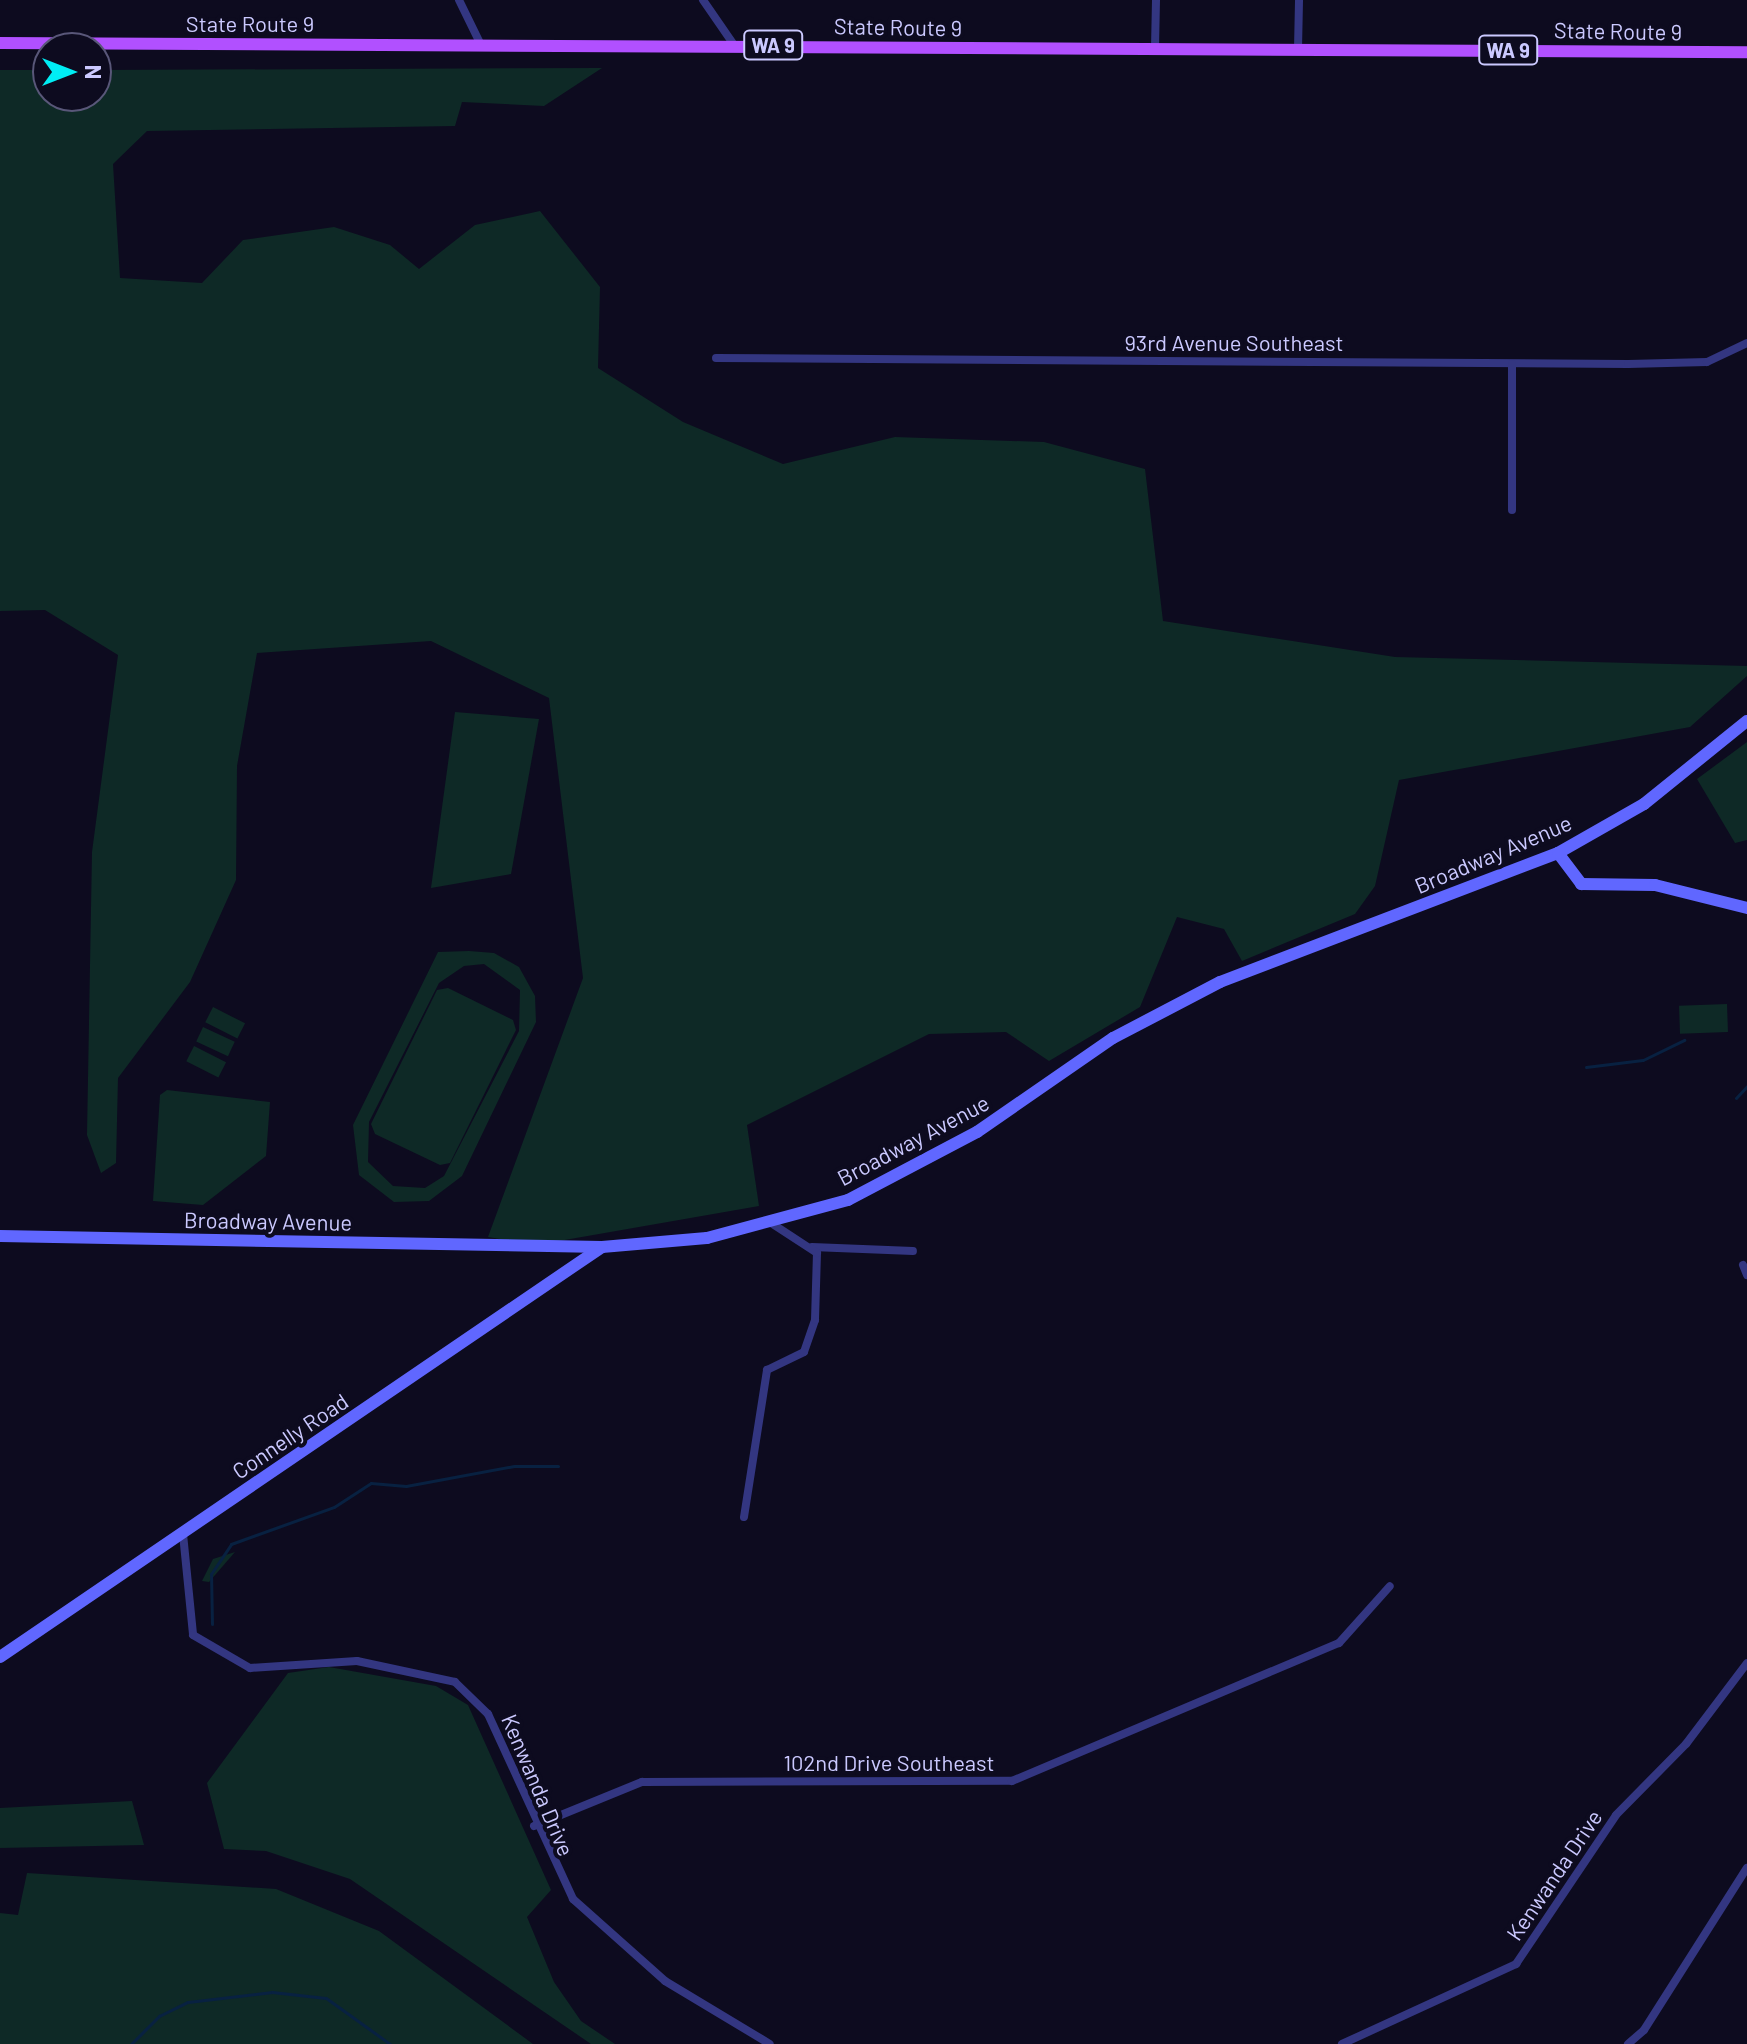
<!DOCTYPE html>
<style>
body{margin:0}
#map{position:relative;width:1747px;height:2044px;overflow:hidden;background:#0d0b1f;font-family:Barlow,sans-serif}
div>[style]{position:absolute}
.green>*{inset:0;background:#0e2926;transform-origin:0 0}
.stream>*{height:3px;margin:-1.5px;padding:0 1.5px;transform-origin:1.5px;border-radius:1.5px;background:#082141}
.street>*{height:8px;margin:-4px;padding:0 4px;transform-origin:4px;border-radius:4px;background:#333681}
.secondary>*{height:12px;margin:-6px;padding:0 6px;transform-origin:6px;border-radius:6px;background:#6067ff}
.primary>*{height:12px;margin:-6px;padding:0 6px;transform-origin:6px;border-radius:6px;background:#b150ff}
span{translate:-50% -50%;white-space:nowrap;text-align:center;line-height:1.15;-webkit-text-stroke:8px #0d0b1f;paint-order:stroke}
.shield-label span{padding:2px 6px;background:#0d0b1f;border:2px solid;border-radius:6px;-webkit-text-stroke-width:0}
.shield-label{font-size:20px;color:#cbc9ff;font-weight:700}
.street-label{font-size:22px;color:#cbc9ff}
.north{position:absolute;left:32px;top:32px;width:80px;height:80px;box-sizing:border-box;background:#0d0b1f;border:2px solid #595779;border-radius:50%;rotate:90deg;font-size:22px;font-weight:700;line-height:32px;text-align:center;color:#cbc9ff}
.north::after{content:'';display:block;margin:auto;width:28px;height:36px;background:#00edf4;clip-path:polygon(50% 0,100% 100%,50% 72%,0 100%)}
</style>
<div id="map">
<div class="green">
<div style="clip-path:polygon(602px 68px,544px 106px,462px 102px,455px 126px,147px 131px,113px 164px,120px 278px,202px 283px,243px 240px,334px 227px,390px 245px,419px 269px,475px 225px,540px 211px,600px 287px,598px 368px,683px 422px,783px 464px,895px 437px,1044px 442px,1145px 469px,1163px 621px,1395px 657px,1747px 666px,1747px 676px,1690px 727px,1399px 780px,1375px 886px,1355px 914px,1242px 961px,1224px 929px,1177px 917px,1140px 1007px,1049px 1061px,1006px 1032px,929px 1034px,747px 1125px,759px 1206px,536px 1245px,488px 1237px,583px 978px,549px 698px,431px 641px,257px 653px,237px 766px,236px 880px,190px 982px,118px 1078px,116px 1163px,101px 1173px,87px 1135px,92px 852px,118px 655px,45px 610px,0 611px,0 70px,48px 70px,48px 96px,96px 96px,96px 70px)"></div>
<div style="clip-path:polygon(455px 712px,539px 719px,511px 874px,431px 888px)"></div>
<div style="clip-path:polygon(1747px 742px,1747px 840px,1735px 843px,1697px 779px)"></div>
<div style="clip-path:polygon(evenodd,469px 951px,494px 953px,519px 967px,535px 996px,536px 1022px,462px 1176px,429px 1201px,394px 1202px,359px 1175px,353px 1125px,438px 952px,469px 951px,484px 964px,520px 990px,519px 1031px,444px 1176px,425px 1188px,393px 1186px,368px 1162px,369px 1122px,439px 983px,464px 966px,484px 964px)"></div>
<div style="clip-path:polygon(448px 988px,513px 1020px,516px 1030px,450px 1163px,440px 1165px,375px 1134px,371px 1124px,437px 990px)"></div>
<div style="left:1727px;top:1004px;width:28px;height:48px;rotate:88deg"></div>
<div style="left:213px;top:1007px;width:36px;height:17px;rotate:27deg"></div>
<div style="left:203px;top:1027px;width:35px;height:16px;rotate:25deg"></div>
<div style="left:194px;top:1046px;width:36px;height:17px;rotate:27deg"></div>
<div style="clip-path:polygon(167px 1090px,270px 1102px,266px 1156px,203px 1205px,153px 1201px,160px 1095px)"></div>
<div style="clip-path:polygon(235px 1552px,209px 1582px,202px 1581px,213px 1559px)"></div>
<div style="clip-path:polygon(329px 1667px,436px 1686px,468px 1705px,551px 1890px,527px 1917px,554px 1982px,581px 2021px,615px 2044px,591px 2044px,350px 1879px,266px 1851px,224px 1849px,207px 1783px,288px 1673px)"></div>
<div style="clip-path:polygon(132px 1801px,144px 1845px,0 1848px,0 1808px)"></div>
<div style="clip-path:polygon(27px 1873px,276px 1889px,379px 1931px,533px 2044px,0 2044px,0 1913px,18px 1915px)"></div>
</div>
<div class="stream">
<div style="left:1586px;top:1067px;width:57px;rotate:-7deg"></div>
<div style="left:1643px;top:1060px;width:46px;rotate:-26deg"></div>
<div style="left:1736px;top:1098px;width:16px;rotate:-47deg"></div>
<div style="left:212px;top:1624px;width:50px;rotate:-91.1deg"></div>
<div style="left:211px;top:1574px;width:36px;rotate:-56deg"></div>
<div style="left:231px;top:1544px;width:109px;rotate:-19.8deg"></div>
<div style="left:334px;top:1507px;width:44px;rotate:-33deg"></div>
<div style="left:371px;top:1483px;width:35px;rotate:5deg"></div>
<div style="left:406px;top:1486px;width:110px;rotate:-10.5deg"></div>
<div style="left:514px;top:1466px;width:44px"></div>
<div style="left:131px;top:2044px;width:40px;rotate:-45deg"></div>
<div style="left:159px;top:2016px;width:32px;rotate:-26deg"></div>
<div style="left:188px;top:2002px;width:85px;rotate:-6.8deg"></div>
<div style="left:272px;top:1992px;width:54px;rotate:6.3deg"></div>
<div style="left:326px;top:1998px;width:79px;rotate:35.7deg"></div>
</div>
<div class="street">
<div style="left:459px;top:0;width:50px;rotate:63.9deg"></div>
<div style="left:703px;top:0;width:55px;rotate:55.4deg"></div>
<div style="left:1155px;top:48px;width:48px;rotate:-88.8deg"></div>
<div style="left:1298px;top:49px;width:49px;rotate:-88.8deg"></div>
<div style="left:716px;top:358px;width:912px;rotate:0.38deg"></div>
<div style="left:1628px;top:364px;width:79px;rotate:-1.5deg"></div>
<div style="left:1707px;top:362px;width:44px;rotate:-25.4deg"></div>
<div style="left:1512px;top:510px;width:146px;rotate:-90deg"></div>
<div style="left:812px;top:1247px;width:101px;rotate:2.3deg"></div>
<div style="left:1743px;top:1265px;width:11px;rotate:68deg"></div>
<div style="left:744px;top:1517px;width:149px;rotate:-81.1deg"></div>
<div style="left:767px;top:1370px;width:41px;rotate:-25.9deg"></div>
<div style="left:804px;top:1352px;width:34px;rotate:-71deg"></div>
<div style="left:815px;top:1320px;width:67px;rotate:-88.3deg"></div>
<div style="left:817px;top:1253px;width:55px;rotate:-146.9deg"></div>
<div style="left:183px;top:1534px;width:101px;rotate:84.3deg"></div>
<div style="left:193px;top:1635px;width:66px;rotate:30.1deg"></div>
<div style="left:250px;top:1668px;width:107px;rotate:-3.7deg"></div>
<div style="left:357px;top:1661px;width:100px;rotate:12.1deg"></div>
<div style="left:455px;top:1682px;width:46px;rotate:44.1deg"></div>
<div style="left:488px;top:1714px;width:204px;rotate:65.3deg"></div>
<div style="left:573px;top:1899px;width:123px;rotate:41.7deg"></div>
<div style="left:665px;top:1981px;width:122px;rotate:31deg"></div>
<div style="left:534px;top:1826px;width:117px;rotate:-22.2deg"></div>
<div style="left:642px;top:1782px;width:370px;rotate:-0.2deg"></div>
<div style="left:1012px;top:1781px;width:355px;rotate:-22.9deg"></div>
<div style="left:1339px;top:1643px;width:76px;rotate:-48.2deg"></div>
<div style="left:1342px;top:2044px;width:192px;rotate:-24.7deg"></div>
<div style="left:1516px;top:1964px;width:179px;rotate:-56.1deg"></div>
<div style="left:1616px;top:1815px;width:100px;rotate:-45.4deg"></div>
<div style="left:1686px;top:1744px;width:101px;rotate:-53deg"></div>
<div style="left:1628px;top:2044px;width:21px;rotate:-41deg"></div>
<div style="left:1644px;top:2030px;width:192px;rotate:-57.6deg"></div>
</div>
<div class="secondary">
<div style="left:1558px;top:853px;width:39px;rotate:53deg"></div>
<div style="left:1581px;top:884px;width:74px;rotate:0.8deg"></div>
<div style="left:1655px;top:885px;width:95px;rotate:14deg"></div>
<div style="left:0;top:1236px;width:602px;rotate:1.05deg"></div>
<div style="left:602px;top:1247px;width:105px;rotate:-4.9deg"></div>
<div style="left:707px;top:1238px;width:146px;rotate:-15.1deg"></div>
<div style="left:848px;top:1200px;width:146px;rotate:-27.8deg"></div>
<div style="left:977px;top:1132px;width:165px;rotate:-34.7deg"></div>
<div style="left:1113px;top:1038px;width:121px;rotate:-27.6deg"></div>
<div style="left:1220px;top:982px;width:362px;rotate:-20.9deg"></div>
<div style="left:1558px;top:853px;width:99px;rotate:-29.7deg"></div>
<div style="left:1644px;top:804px;width:132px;rotate:-38.9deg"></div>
<div style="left:0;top:1657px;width:728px;rotate:-34.26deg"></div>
</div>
<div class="primary">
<div style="left:0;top:43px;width:1747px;rotate:0.3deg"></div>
</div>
<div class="shield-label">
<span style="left:773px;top:45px">WA 9</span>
<span style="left:1508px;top:50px">WA 9</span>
</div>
<div class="street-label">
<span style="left:250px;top:24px">State Route 9</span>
<span style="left:898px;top:27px;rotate:1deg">State Route 9</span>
<span style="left:1618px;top:31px;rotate:1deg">State Route 9</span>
<span style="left:1234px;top:343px">93rd Avenue Southeast</span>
<span style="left:1493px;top:854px;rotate:-23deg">Broadway Avenue</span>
<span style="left:913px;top:1140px;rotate:-28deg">Broadway Avenue</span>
<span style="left:268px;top:1221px;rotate:1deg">Broadway Avenue</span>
<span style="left:290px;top:1436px;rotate:-34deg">Connelly Road</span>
<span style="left:889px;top:1763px">102nd Drive Southeast</span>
<span style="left:538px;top:1785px;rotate:67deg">Kenwanda Drive</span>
<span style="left:1554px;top:1875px;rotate:-56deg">Kenwanda Drive</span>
</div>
<div class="north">N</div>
</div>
